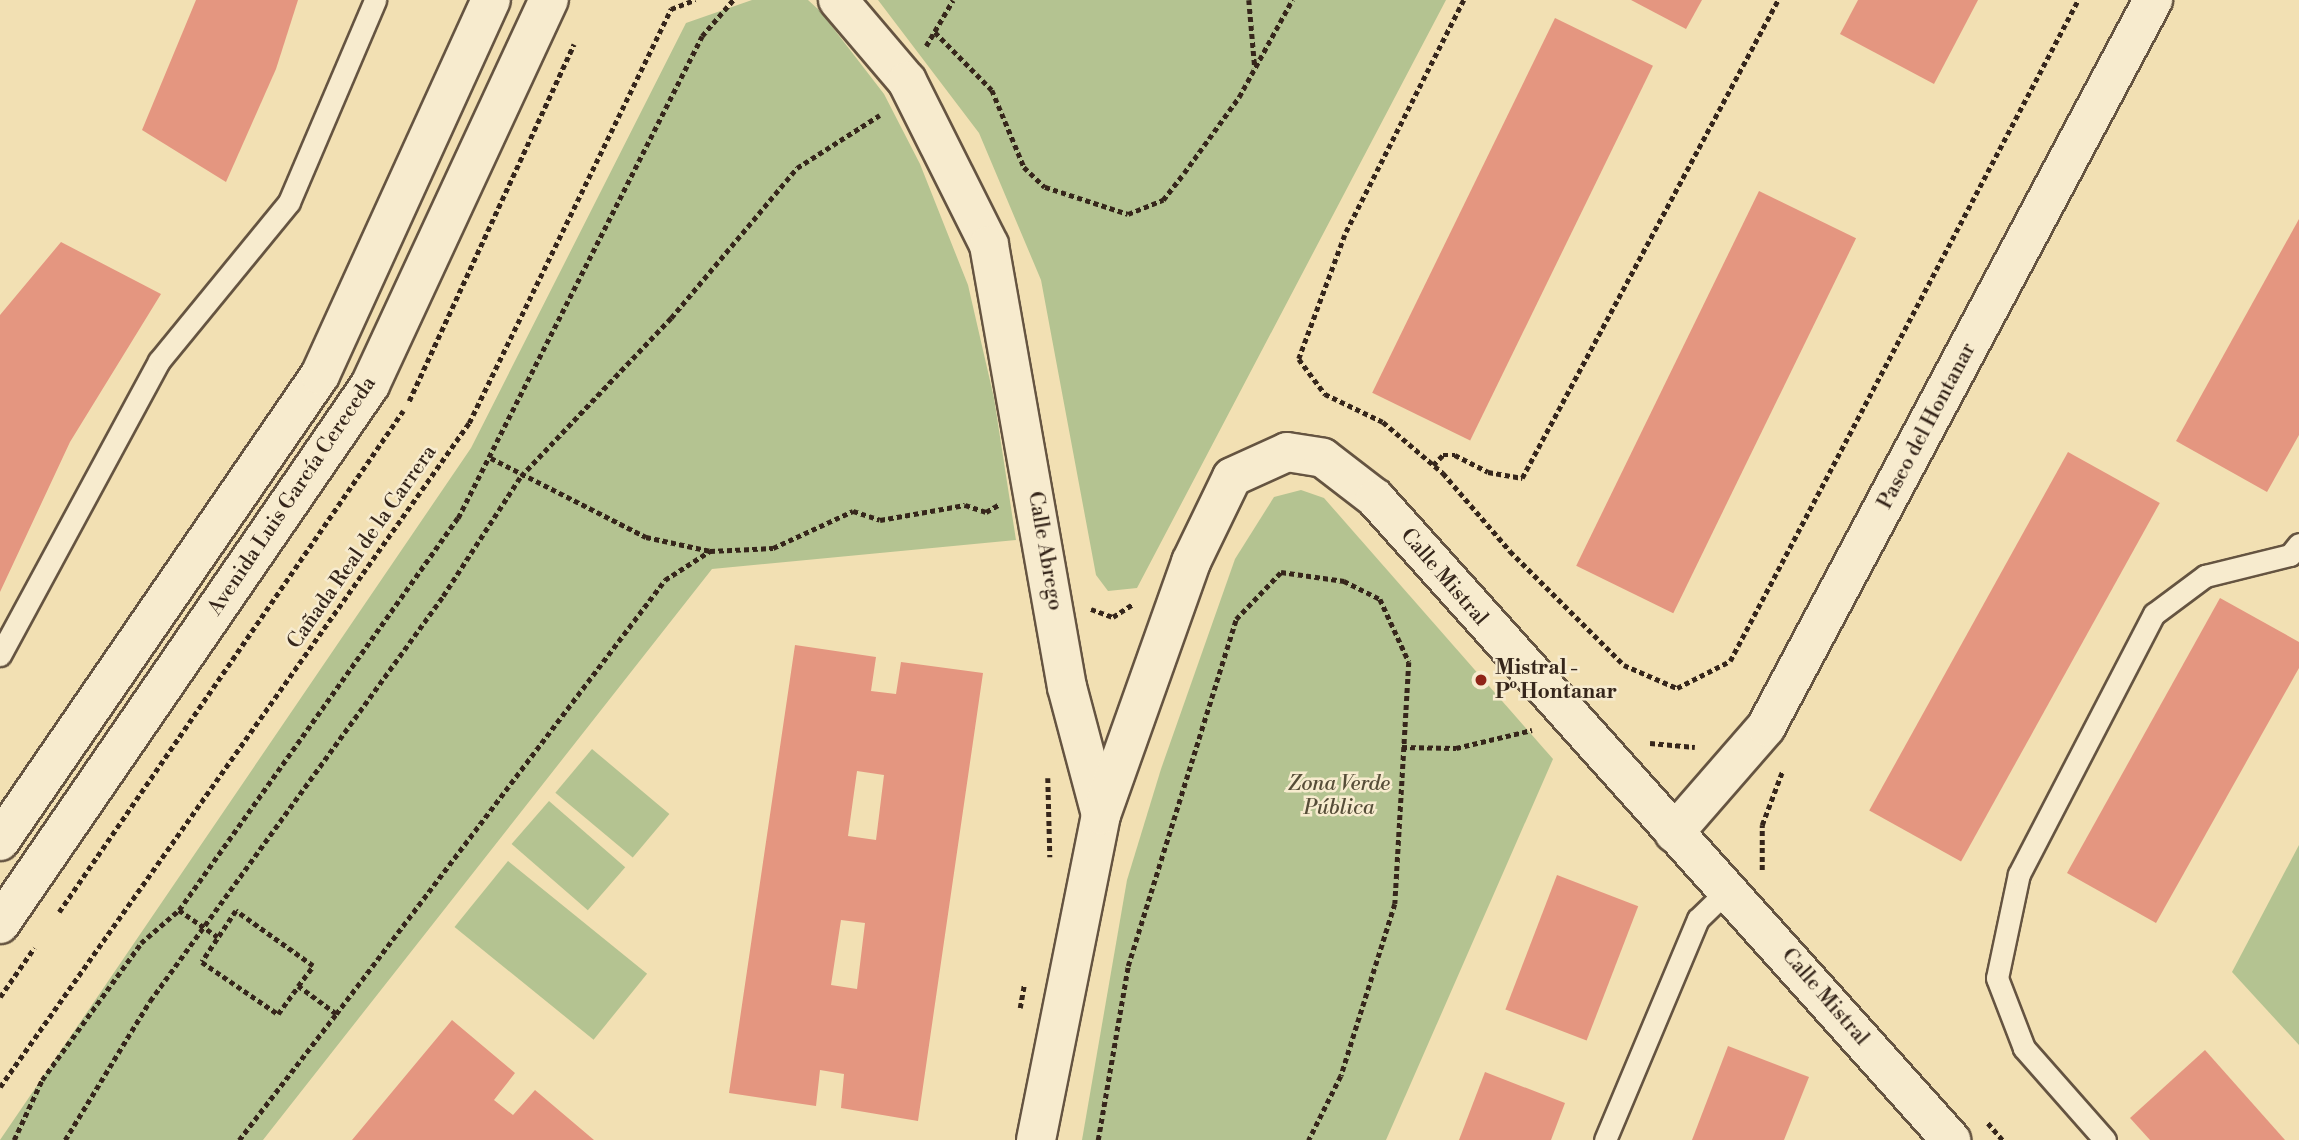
<!DOCTYPE html>
<meta charset="utf-8">
<style>
body{margin:0}
#map{position:relative;width:2299px;height:1140px;overflow:hidden;background:#f2e0b3;font-family:"Libre Bodoni",serif}
div>[style]{position:absolute}
.green>*{inset:0;background:#b4c391;transform-origin:0 0}
.building>*{inset:0;background:#e49680;transform-origin:0 0}
.path>*{height:4.5px;margin-top:-2.25px;transform-origin:0;background:repeating-linear-gradient(90deg,#36261b 0 5px,transparent 0 8.5px)}
.roads{filter:drop-shadow(2px 0 #655441) drop-shadow(-2px 0 #655441) drop-shadow(0 2px #655441) drop-shadow(0 -2px #655441)}
.service>*{height:21px;margin:-10.5px;padding:0 10.5px;transform-origin:10.5px;border-radius:10.5px;background:#f7ebce}
.minor>*{height:38px;margin:-19px;padding:0 19px;transform-origin:19px;border-radius:19px;background:#f7ebce}
.dots>*{width:19px;height:19px;translate:-50% -50%;box-sizing:border-box;border:4px solid #f7ebce;border-radius:50%}
span{translate:-50% -50%;white-space:nowrap;text-align:center;line-height:1.15;-webkit-text-stroke:5px #f7ebce;paint-order:stroke}
.street-label{font-size:21px;color:#36261b}
.poi-label{font-size:21px;color:#36261b;font-weight:700}
.left{translate:0 -50%;text-align:left}
.park-label{font-size:21px;color:#564d38;font-style:italic}
</style>
<div id="map">
<div class="green">
<div style="clip-path:polygon(752px 0,808px 0,820px 11px,884px 94px,920px 164px,968px 285px,994px 398px,1016px 540px,712px 569px,263px 1140px,0 1140px,471px 448px,686px 23px)"></div>
<div style="clip-path:polygon(878px 0,1446px 0,1137px 588px,1108px 591px,1096px 575px,1041px 280px,979px 133px)"></div>
<div style="clip-path:polygon(1301px 490px,1324px 498px,1553px 759px,1386px 1140px,1082px 1140px,1127px 880px,1161px 769px,1235px 559px,1274px 497px)"></div>
<div style="left:592px;top:749px;width:101px;height:57px;rotate:40deg"></div>
<div style="left:549px;top:801px;width:101px;height:57px;rotate:41deg"></div>
<div style="clip-path:polygon(2299px 845px,2299px 1045px,2232px 972px)"></div>
<div style="left:508px;top:861px;width:179px;height:85px;rotate:39deg"></div>
</div>
<div class="building">
<div style="clip-path:polygon(196px 0,298px 0,276px 69px,226px 182px,142px 130px)"></div>
<div style="clip-path:polygon(1631px 0,1702px 0,1686px 29px)"></div>
<div style="clip-path:polygon(1858px 0,1978px 0,1934px 84px,1840px 34px)"></div>
<div style="left:1555px;top:18px;width:109px;height:417px;rotate:26deg"></div>
<div style="left:1759px;top:191px;width:108px;height:417px;rotate:26deg"></div>
<div style="clip-path:polygon(2299px 219px,2299px 435px,2267px 492px,2176px 441px)"></div>
<div style="clip-path:polygon(61px 242px,161px 294px,70px 442px,0 592px,0 315px)"></div>
<div style="left:2068px;top:452px;width:105px;height:410px;rotate:29deg"></div>
<div style="clip-path:polygon(2220px 598px,2299px 642px,2299px 668px,2156px 923px,2067px 873px)"></div>
<div style="clip-path:polygon(evenodd,795px 645px,876px 657px,871px 691px,896px 694px,901px 662px,983px 673px,918px 1121px,841px 1108px,844px 1074px,820px 1070px,816px 1106px,729px 1093px,795px 645px,857px 771px,884px 775px,876px 840px,848px 836px,857px 771px,795px 645px,841px 920px,865px 923px,857px 989px,831px 985px,841px 920px)"></div>
<div style="left:1557px;top:875px;width:87px;height:144px;rotate:21deg"></div>
<div style="clip-path:polygon(452px 1020px,515px 1073px,494px 1100px,513px 1115px,535px 1090px,594px 1140px,352px 1140px)"></div>
<div style="clip-path:polygon(1728px 1046px,1809px 1077px,1784px 1140px,1692px 1140px)"></div>
<div style="clip-path:polygon(2205px 1050px,2285px 1140px,2150px 1140px,2130px 1118px)"></div>
<div style="clip-path:polygon(1485px 1072px,1565px 1103px,1551px 1140px,1459px 1140px)"></div>
</div>
<div class="path">
<div style="left:1249px;top:0;width:68px;rotate:85deg"></div>
<div style="left:1464px;top:0;width:263px;rotate:116.9deg"></div>
<div style="left:1345px;top:235px;width:132px;rotate:110.4deg"></div>
<div style="left:1299px;top:359px;width:44px;rotate:53.4deg"></div>
<div style="left:1325px;top:394px;width:64px;rotate:25.8deg"></div>
<div style="left:1383px;top:422px;width:79px;rotate:40.4deg"></div>
<div style="left:1443px;top:473px;width:103px;rotate:49.3deg"></div>
<div style="left:1510px;top:551px;width:161px;rotate:45deg"></div>
<div style="left:1624px;top:665px;width:58px;rotate:23.5deg"></div>
<div style="left:1677px;top:688px;width:59px;rotate:-27deg"></div>
<div style="left:1730px;top:661px;width:747px;rotate:-62.23deg"></div>
<div style="left:935px;top:32px;width:81px;rotate:45.5deg"></div>
<div style="left:992px;top:90px;width:83px;rotate:67.4deg"></div>
<div style="left:1024px;top:167px;width:29px;rotate:44deg"></div>
<div style="left:1045px;top:187px;width:87px;rotate:18deg"></div>
<div style="left:1128px;top:214px;width:38px;rotate:-22deg"></div>
<div style="left:1163px;top:200px;width:34px;rotate:-52deg"></div>
<div style="left:1184px;top:173px;width:94px;rotate:-54.1deg"></div>
<div style="left:1239px;top:97px;width:111px;rotate:-61.3deg"></div>
<div style="left:926px;top:46px;width:53px;rotate:-59.6deg"></div>
<div style="left:409px;top:401px;width:393px;rotate:-65.2deg"></div>
<div style="left:491px;top:458px;width:174px;rotate:27deg"></div>
<div style="left:646px;top:537px;width:66px;rotate:12.3deg"></div>
<div style="left:710px;top:551px;width:63px;rotate:-2.7deg"></div>
<div style="left:773px;top:548px;width:88px;rotate:-24.8deg"></div>
<div style="left:853px;top:511px;width:28px;rotate:18deg"></div>
<div style="left:880px;top:520px;width:86px;rotate:-10deg"></div>
<div style="left:965px;top:505px;width:22px;rotate:18deg"></div>
<div style="left:986px;top:512px;width:14px;rotate:-30deg"></div>
<div style="left:1433px;top:465px;width:14px;rotate:-45deg"></div>
<div style="left:1443px;top:455px;width:12px"></div>
<div style="left:1455px;top:455px;width:37px;rotate:27deg"></div>
<div style="left:1488px;top:472px;width:35px;rotate:10deg"></div>
<div style="left:1522px;top:478px;width:542px;rotate:-61.83deg"></div>
<div style="left:1091px;top:609px;width:23px;rotate:20deg"></div>
<div style="left:1113px;top:617px;width:24px;rotate:-33deg"></div>
<div style="left:1650px;top:743px;width:45px;rotate:5.1deg"></div>
<div style="left:1402px;top:747px;width:54px;rotate:1.1deg"></div>
<div style="left:1456px;top:748px;width:78px;rotate:-13.3deg"></div>
<div style="left:1048px;top:778px;width:79px;rotate:88.5deg"></div>
<div style="left:1762px;top:870px;width:45px;rotate:-90deg"></div>
<div style="left:1762px;top:825px;width:57px;rotate:-69.3deg"></div>
<div style="left:179px;top:910px;width:47px;rotate:34.7deg"></div>
<div style="left:59px;top:912px;width:608px;rotate:-55.53deg"></div>
<div style="left:0;top:997px;width:60px;rotate:-55.2deg"></div>
<div style="left:1020px;top:1008px;width:23px;rotate:-80deg"></div>
<div style="left:336px;top:1014px;width:545px;rotate:-52.84deg"></div>
<div style="left:665px;top:580px;width:54px;rotate:-32.8deg"></div>
<div style="left:0;top:1087px;width:813px;rotate:-54.77deg"></div>
<div style="left:469px;top:423px;width:461px;rotate:-64deg"></div>
<div style="left:671px;top:9px;width:26px;rotate:-21deg"></div>
<div style="left:1988px;top:1123px;width:23px;rotate:49deg"></div>
<div style="left:14px;top:1140px;width:66px;rotate:-65deg"></div>
<div style="left:42px;top:1080px;width:169px;rotate:-54.1deg"></div>
<div style="left:141px;top:943px;width:50px;rotate:-41deg"></div>
<div style="left:179px;top:910px;width:481px;rotate:-54.6deg"></div>
<div style="left:458px;top:518px;width:540px;rotate:-63.15deg"></div>
<div style="left:702px;top:36px;width:48px;rotate:-49.3deg"></div>
<div style="left:65px;top:1140px;width:163px;rotate:-58.6deg"></div>
<div style="left:150px;top:1001px;width:500px;rotate:-54.1deg"></div>
<div style="left:443px;top:596px;width:143px;rotate:-57deg"></div>
<div style="left:521px;top:476px;width:218px;rotate:-46.5deg"></div>
<div style="left:671px;top:318px;width:196px;rotate:-50deg"></div>
<div style="left:797px;top:168px;width:98px;rotate:-32.6deg"></div>
<div style="left:239px;top:1140px;width:159px;rotate:-52.4deg"></div>
<div style="left:336px;top:1014px;width:47px;rotate:-143.6deg"></div>
<div style="left:298px;top:986px;width:25px;rotate:-53deg"></div>
<div style="left:313px;top:966px;width:95px;rotate:-144.5deg"></div>
<div style="left:236px;top:911px;width:61px;rotate:123.7deg"></div>
<div style="left:202px;top:962px;width:92px;rotate:34.4deg"></div>
<div style="left:278px;top:1014px;width:34px;rotate:-54deg"></div>
<div style="left:1098px;top:1140px;width:177px;rotate:-80.2deg"></div>
<div style="left:1128px;top:966px;width:363px;rotate:-72.7deg"></div>
<div style="left:1236px;top:619px;width:65px;rotate:-46.2deg"></div>
<div style="left:1281px;top:572px;width:64px;rotate:8.1deg"></div>
<div style="left:1344px;top:581px;width:40px;rotate:26.6deg"></div>
<div style="left:1380px;top:599px;width:69px;rotate:65.3deg"></div>
<div style="left:1409px;top:662px;width:242px;rotate:93.3deg"></div>
<div style="left:1395px;top:904px;width:180px;rotate:107.4deg"></div>
<div style="left:1341px;top:1076px;width:72px;rotate:116.6deg"></div>
</div>
<div class="roads">
<div class="service">
<div style="left:0;top:655px;width:334px;rotate:-61.6deg"></div>
<div style="left:159px;top:361px;width:205px;rotate:-50.7deg"></div>
<div style="left:289px;top:202px;width:220px;rotate:-66.9deg"></div>
<div style="left:1605px;top:1140px;width:240px;rotate:-67.2deg"></div>
<div style="left:1698px;top:919px;width:43px;rotate:-44.1deg"></div>
<div style="left:2105px;top:1140px;width:123px;rotate:-131.4deg"></div>
<div style="left:2024px;top:1048px;width:75px;rotate:-111.1deg"></div>
<div style="left:1997px;top:978px;width:106px;rotate:-78.1deg"></div>
<div style="left:2019px;top:874px;width:293px;rotate:-62.6deg"></div>
<div style="left:2154px;top:614px;width:64px;rotate:-36.7deg"></div>
<div style="left:2205px;top:576px;width:88px;rotate:-13.9deg"></div>
<div style="left:2290px;top:555px;width:14px;rotate:-51deg"></div>
</div>
<div class="minor">
<div style="left:838px;top:0;width:106px;rotate:49.6deg"></div>
<div style="left:907px;top:81px;width:183px;rotate:63.4deg"></div>
<div style="left:989px;top:245px;width:449px;rotate:80deg"></div>
<div style="left:1067px;top:687px;width:132px;rotate:75.1deg"></div>
<div style="left:1674px;top:833px;width:140px;rotate:-49deg"></div>
<div style="left:1766px;top:727px;width:824px;rotate:-61.97deg"></div>
<div style="left:0;top:841px;width:565px;rotate:-55.52deg"></div>
<div style="left:320px;top:375px;width:412px;rotate:-65.5deg"></div>
<div style="left:0;top:924px;width:654px;rotate:-55.53deg"></div>
<div style="left:370px;top:385px;width:425px;rotate:-65.1deg"></div>
<div style="left:1036px;top:1140px;width:331px;rotate:-78.7deg"></div>
<div style="left:1101px;top:815px;width:269px;rotate:-70.4deg"></div>
<div style="left:1191px;top:562px;width:94px;rotate:-64.2deg"></div>
<div style="left:1232px;top:477px;width:60px;rotate:-24.4deg"></div>
<div style="left:1287px;top:452px;width:36px;rotate:9deg"></div>
<div style="left:1323px;top:458px;width:66px;rotate:37.6deg"></div>
<div style="left:1375px;top:498px;width:863px;rotate:48.1deg"></div>
</div>
</div>
<div class="dots">
<div style="left:1481px;top:680px;background:#8f2418"></div>
</div>
<div class="street-label">
<span style="left:1927px;top:426px;rotate:-62deg">Paseo del Hontanar</span>
<span style="left:292px;top:496px;rotate:-56deg">Avenida Luis García Cereceda</span>
<span style="left:362px;top:547px;rotate:-55deg">Cañada Real de la Carrera</span>
<span style="left:1045px;top:551px;rotate:80deg">Calle Abrego</span>
<span style="left:1444px;top:577px;rotate:49deg">Calle Mistral</span>
<span style="left:1825px;top:997px;rotate:49deg">Calle Mistral</span>
</div>
<div class="poi-label">
<span class="left" style="left:1495px;top:680px">Mistral -<br>Pº Hontanar</span>
</div>
<div class="park-label">
<span style="left:1339px;top:796px">Zona Verde<br>Pública</span>
</div>
</div>
